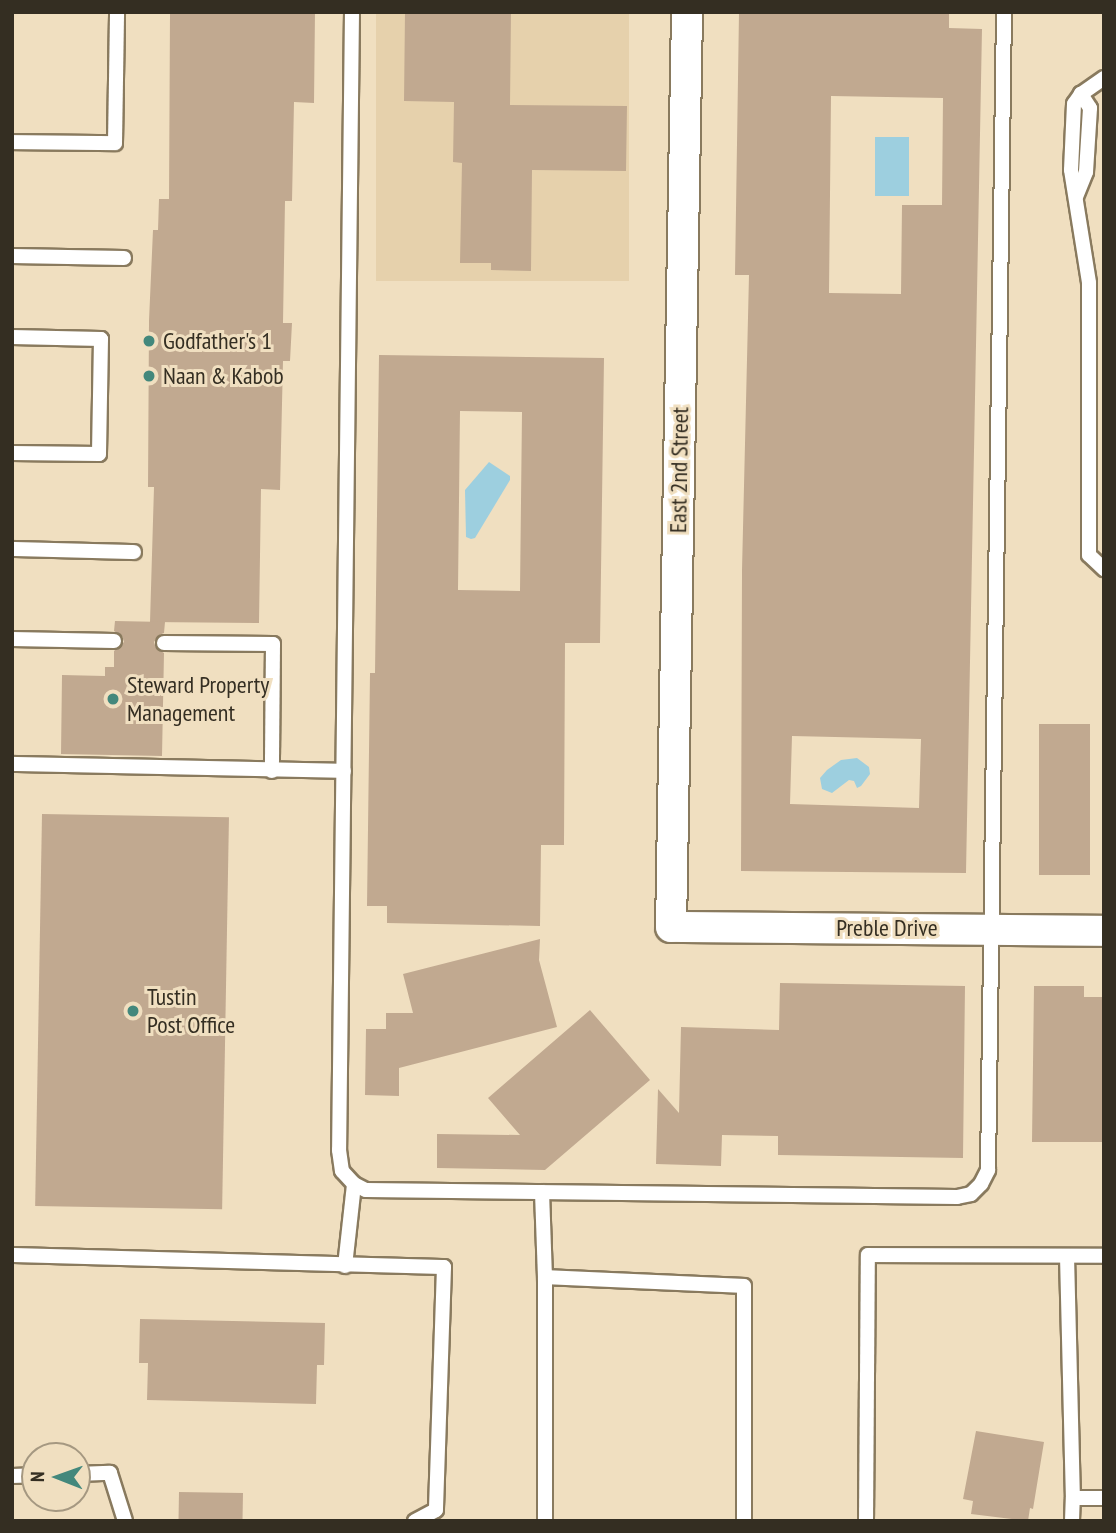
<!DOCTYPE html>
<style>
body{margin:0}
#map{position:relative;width:1116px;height:1533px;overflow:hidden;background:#f0dfc0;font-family:"PT Sans Narrow",sans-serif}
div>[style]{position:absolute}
.built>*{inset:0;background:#e6d1ac;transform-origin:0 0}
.water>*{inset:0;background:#9dcfdf;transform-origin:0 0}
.building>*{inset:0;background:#c1a990;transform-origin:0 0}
.roads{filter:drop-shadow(2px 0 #897a5e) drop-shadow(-2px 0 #897a5e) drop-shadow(0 2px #897a5e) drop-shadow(0 -2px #897a5e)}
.lane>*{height:14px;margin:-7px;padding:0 7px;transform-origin:7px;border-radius:7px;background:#fff}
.street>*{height:30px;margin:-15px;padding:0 15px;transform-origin:15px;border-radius:15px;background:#fff}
.dots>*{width:19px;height:19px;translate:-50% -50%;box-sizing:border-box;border:4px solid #f0dfc0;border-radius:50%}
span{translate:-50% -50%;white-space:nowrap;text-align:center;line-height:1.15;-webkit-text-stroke:6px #f0dfc0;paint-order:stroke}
.poi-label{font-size:24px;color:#342e22}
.left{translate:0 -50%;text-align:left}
.street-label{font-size:24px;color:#342e22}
.frame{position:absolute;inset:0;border:14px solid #342e22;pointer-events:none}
.north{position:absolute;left:21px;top:1442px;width:70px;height:70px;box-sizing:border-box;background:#f0dfc0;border:2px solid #a59881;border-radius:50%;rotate:271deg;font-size:19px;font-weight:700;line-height:28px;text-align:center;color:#342e22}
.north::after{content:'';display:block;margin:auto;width:24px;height:32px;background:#43887c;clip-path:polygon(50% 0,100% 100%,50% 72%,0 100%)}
</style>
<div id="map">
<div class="built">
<div style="left:376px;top:12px;width:253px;height:269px"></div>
</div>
<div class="water">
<div style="left:875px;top:137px;width:34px;height:59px"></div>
<div style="clip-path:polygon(489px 462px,510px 476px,510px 480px,475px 538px,471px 539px,466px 537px,465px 490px)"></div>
<div style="clip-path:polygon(857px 758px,869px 767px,870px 774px,861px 786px,857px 788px,854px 781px,849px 780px,832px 793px,822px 789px,820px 778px,827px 770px,841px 760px)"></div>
</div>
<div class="building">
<div style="clip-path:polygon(170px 12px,315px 12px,314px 103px,294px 102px,292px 201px,285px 201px,283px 323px,292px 323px,290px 361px,283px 361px,280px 490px,261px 489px,259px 623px,150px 622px,154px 487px,148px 487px,149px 321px,153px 230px,158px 230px,159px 199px,169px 199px)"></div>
<div style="clip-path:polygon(405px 12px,511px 12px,510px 105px,627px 106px,626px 171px,532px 170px,531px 271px,491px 270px,491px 263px,460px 263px,462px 163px,453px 162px,454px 102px,404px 101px)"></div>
<div style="clip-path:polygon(evenodd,739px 12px,949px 14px,949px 28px,982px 29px,966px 873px,741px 871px,742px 570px,749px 275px,735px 275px,739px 12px,831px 96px,943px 98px,942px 205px,902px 205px,901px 294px,829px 293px,831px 96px,739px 12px,792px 736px,921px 739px,919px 808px,790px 804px,792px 736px)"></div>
<div style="clip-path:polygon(evenodd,379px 355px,604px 358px,600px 643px,565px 643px,564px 845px,541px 845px,540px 926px,387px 923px,387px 906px,367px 906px,370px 673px,375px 673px,379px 355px,460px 411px,522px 412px,520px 591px,458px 590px,460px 411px)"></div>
<div style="clip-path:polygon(115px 621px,165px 622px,164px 633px,159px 635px,154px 642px,156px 648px,164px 653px,162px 756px,61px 754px,62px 675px,105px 676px,105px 667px,114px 667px,114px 651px,124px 642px,122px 636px,114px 631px)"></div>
<div style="left:1039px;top:724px;width:51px;height:151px"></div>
<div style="left:42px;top:814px;width:187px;height:392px;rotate:1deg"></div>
<div style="clip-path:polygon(540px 939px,539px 960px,557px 1027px,399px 1068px,399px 1096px,365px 1095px,366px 1029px,386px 1029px,386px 1013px,413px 1013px,403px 974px)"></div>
<div style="clip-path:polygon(780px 983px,965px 986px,963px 1158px,778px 1155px,778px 1136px,722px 1135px,721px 1166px,656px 1164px,658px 1089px,679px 1113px,681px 1027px,779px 1030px)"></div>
<div style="clip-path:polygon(1034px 986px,1084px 986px,1084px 997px,1104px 997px,1104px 1142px,1032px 1142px)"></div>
<div style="clip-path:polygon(590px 1010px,650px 1080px,545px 1170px,437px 1168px,437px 1134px,520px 1135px,488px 1098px)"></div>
<div style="clip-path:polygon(140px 1319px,325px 1323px,324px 1365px,317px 1365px,316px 1404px,147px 1400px,148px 1363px,139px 1363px)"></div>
<div style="clip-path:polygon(976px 1431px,1044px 1442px,1033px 1509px,1030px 1508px,1028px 1521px,971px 1514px,973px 1501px,963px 1499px)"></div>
<div style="left:179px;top:1492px;width:64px;height:29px;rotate:1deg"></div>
</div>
<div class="roads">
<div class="lane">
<div style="left:352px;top:12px;width:1138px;rotate:90.65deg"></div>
<div style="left:339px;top:1150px;width:21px;rotate:82deg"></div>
<div style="left:342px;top:1171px;width:18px;rotate:47deg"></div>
<div style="left:354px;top:1184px;width:13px;rotate:27deg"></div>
<div style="left:366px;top:1190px;width:591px;rotate:0.68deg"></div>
<div style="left:957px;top:1197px;width:14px;rotate:-12deg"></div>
<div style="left:971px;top:1194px;width:14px;rotate:-45deg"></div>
<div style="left:981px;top:1184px;width:16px;rotate:-63deg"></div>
<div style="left:988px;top:1170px;width:1158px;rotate:-89.21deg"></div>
<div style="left:1104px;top:78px;width:28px;rotate:145deg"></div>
<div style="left:1081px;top:94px;width:12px;rotate:125deg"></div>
<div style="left:1074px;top:104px;width:66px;rotate:92.6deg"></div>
<div style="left:1071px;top:170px;width:114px;rotate:80.9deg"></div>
<div style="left:1089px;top:283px;width:272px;rotate:90deg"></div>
<div style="left:1089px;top:555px;width:21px;rotate:43deg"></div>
<div style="left:12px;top:142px;width:103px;rotate:0.6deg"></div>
<div style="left:115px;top:143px;width:131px;rotate:-89.1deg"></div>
<div style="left:1076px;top:197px;width:27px;rotate:-68deg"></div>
<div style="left:1086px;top:172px;width:64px;rotate:-86.4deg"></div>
<div style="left:1090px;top:108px;width:17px;rotate:-123deg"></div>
<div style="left:12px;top:256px;width:112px;rotate:1deg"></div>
<div style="left:12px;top:337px;width:89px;rotate:1.3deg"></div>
<div style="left:101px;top:339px;width:115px;rotate:91deg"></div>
<div style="left:99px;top:454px;width:87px;rotate:-179.3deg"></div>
<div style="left:12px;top:549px;width:122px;rotate:1.4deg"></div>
<div style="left:12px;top:639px;width:102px;rotate:1.1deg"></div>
<div style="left:164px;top:643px;width:109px;rotate:0.5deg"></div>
<div style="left:273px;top:644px;width:127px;rotate:90.5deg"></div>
<div style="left:12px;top:764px;width:332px;rotate:1.2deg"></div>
<div style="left:542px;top:1192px;width:85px;rotate:88deg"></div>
<div style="left:545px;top:1277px;width:199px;rotate:2.6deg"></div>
<div style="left:744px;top:1286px;width:235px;rotate:90deg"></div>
<div style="left:12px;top:1255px;width:432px;rotate:1.6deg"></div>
<div style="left:444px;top:1267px;width:243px;rotate:91.9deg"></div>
<div style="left:436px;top:1510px;width:24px;rotate:152deg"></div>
<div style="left:1067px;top:1256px;width:242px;rotate:88.6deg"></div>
<div style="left:345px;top:1266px;width:82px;rotate:-83.7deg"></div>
<div style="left:545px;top:1277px;width:244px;rotate:90deg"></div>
<div style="left:77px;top:1474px;width:33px;rotate:-2deg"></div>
<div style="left:110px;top:1473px;width:50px;rotate:72.6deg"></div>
<div style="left:12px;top:1476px;width:23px;rotate:-2deg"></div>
<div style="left:866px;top:1521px;width:266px;rotate:-89.6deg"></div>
<div style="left:868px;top:1255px;width:236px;rotate:0.2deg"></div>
<div style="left:1072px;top:1521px;width:23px;rotate:-88deg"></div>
<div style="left:1073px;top:1498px;width:31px"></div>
</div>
<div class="street">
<div style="left:687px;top:12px;width:915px;rotate:91deg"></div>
<div style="left:671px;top:927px;width:433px;rotate:0.5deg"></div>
</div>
</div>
<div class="dots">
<div style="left:149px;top:341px;background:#43887c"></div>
<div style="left:149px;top:376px;background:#43887c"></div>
<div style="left:113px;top:699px;background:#43887c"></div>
<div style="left:133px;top:1011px;background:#43887c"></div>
</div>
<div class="poi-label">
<span class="left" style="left:163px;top:341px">Godfather's 1</span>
<span class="left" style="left:163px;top:376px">Naan &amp; Kabob</span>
<span class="left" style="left:127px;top:699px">Steward Property<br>Management</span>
<span class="left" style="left:147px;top:1011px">Tustin<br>Post Office</span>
</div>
<div class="street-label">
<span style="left:679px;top:470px;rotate:-89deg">East 2nd Street</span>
<span style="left:887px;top:928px">Preble Drive</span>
</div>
<div class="frame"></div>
<div class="north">N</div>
</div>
